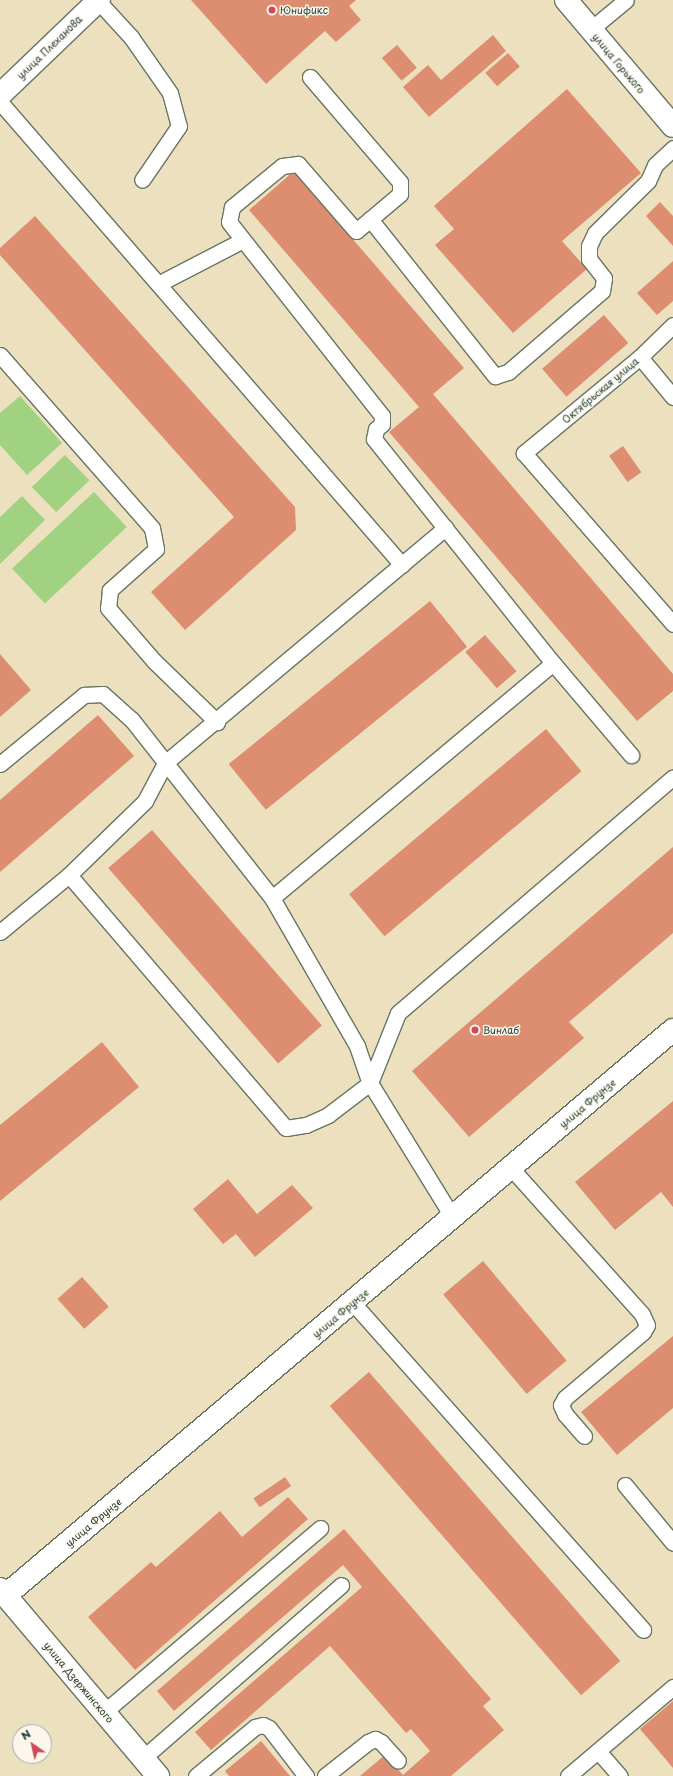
<!DOCTYPE html>
<meta charset="utf-8">
<style>
body{margin:0}
#map{position:relative;width:673px;height:1776px;overflow:hidden;background:#ece0be;font-family:"Playpen Sans",sans-serif}
div>[style]{position:absolute}
.green>*{inset:0;background:#a0d281;transform-origin:0 0}
.building>*{inset:0;background:#dd8e70;transform-origin:0 0}
.roads{filter:drop-shadow(1px 0 #677664) drop-shadow(-1px 0 #677664) drop-shadow(0 1px #677664) drop-shadow(0 -1px #677664)}
.lane>*{height:15px;margin:-7.5px;padding:0 7.5px;transform-origin:7.5px;border-radius:7.5px;background:#fff}
.street>*{height:22px;margin:-11px;padding:0 11px;transform-origin:11px;border-radius:11px;background:#fff}
.secondary>*{height:22px;margin:-11px;padding:0 11px;transform-origin:11px;border-radius:11px;background:#fff}
.dots>*{width:11px;height:11px;translate:-50% -50%;box-sizing:border-box;border:2px solid #fbf7ec;border-radius:50%}
span{translate:-50% -50%;white-space:nowrap;text-align:center;line-height:1.15;-webkit-text-stroke:3px #fbf7ec;paint-order:stroke}
.poi-label{font-size:10px;color:#1f3d34}
.left{translate:0 -50%;text-align:left}
.street-label{font-size:10px;color:#1f3d34}
.north{position:absolute;left:12px;top:1724px;width:40px;height:40px;box-sizing:border-box;background:#fbf7ec;border:1px solid #a3ada2;border-radius:50%;rotate:326deg;font-size:11px;font-weight:700;line-height:16px;text-align:center;color:#1f3d34}
.north::after{content:'';display:block;margin:auto;width:14px;height:18px;background:#d1495b;clip-path:polygon(50% 0,100% 100%,50% 72%,0 100%)}
</style>
<div id="map">
<div class="green">
<div style="clip-path:polygon(20px 396px,62px 443px,27px 475px,0 445px,0 413px)"></div>
<div style="left:65px;top:455px;width:35px;height:46px;rotate:46deg"></div>
<div style="left:94px;top:492px;width:48px;height:112px;rotate:47deg"></div>
<div style="clip-path:polygon(22px 496px,45px 520px,0 564px,0 517px)"></div>
</div>
<div class="building">
<div style="clip-path:polygon(191px 0,356px 0,349px 6px,361px 20px,336px 42px,325px 31px,266px 84px)"></div>
<div style="clip-path:polygon(493px 35px,506px 51px,429px 117px,403px 87px,428px 65px,441px 80px)"></div>
<div style="left:397px;top:45px;width:30px;height:20px;rotate:49deg"></div>
<div style="left:508px;top:53px;width:18px;height:30px;rotate:49deg"></div>
<div style="clip-path:polygon(567px 89px,641px 173px,562px 241px,587px 269px,513px 333px,435px 245px,454px 229px,434px 206px)"></div>
<div style="clip-path:polygon(294px 171px,464px 368px,433px 394px,673px 674px,673px 691px,637px 721px,389px 432px,419px 407px,249px 210px)"></div>
<div style="clip-path:polygon(660px 202px,673px 216px,673px 246px,646px 216px)"></div>
<div style="clip-path:polygon(35px 216px,295px 507px,296px 530px,185px 630px,151px 592px,234px 517px,0 255px,0 248px)"></div>
<div style="clip-path:polygon(673px 261px,673px 301px,657px 315px,637px 293px)"></div>
<div style="left:604px;top:315px;width:37px;height:82px;rotate:49deg"></div>
<div style="left:623px;top:446px;width:32px;height:17px;rotate:55deg"></div>
<div style="left:430px;top:601px;width:59px;height:259px;rotate:51deg"></div>
<div style="left:485px;top:635px;width:48px;height:26px;rotate:49deg"></div>
<div style="clip-path:polygon(0 654px,31px 690px,0 717px)"></div>
<div style="clip-path:polygon(98px 715px,134px 756px,0 872px,0 800px)"></div>
<div style="left:546px;top:729px;width:55px;height:257px;rotate:50deg"></div>
<div style="left:152px;top:830px;width:259px;height:58px;rotate:49deg"></div>
<div style="clip-path:polygon(673px 847px,673px 933px,569px 1022px,584px 1038px,469px 1137px,412px 1071px)"></div>
<div style="clip-path:polygon(102px 1042px,139px 1087px,0 1201px,0 1125px)"></div>
<div style="clip-path:polygon(673px 1101px,673px 1207px,661px 1192px,615px 1230px,575px 1182px)"></div>
<div style="clip-path:polygon(228px 1179px,257px 1214px,292px 1185px,313px 1208px,255px 1257px,236px 1234px,223px 1244px,193px 1209px)"></div>
<div style="left:483px;top:1261px;width:130px;height:52px;rotate:50deg"></div>
<div style="left:82px;top:1277px;width:40px;height:33px;rotate:48deg"></div>
<div style="clip-path:polygon(673px 1336px,673px 1408px,617px 1455px,581px 1412px)"></div>
<div style="left:369px;top:1372px;width:383px;height:52px;rotate:49deg"></div>
<div style="left:285px;top:1477px;width:11px;height:38px;rotate:56deg"></div>
<div style="clip-path:polygon(288px 1497px,308px 1519px,135px 1670px,88px 1617px,151px 1562px,156px 1567px,220px 1511px,242px 1537px)"></div>
<div style="clip-path:polygon(344px 1529px,491px 1699px,483px 1706px,504px 1730px,451px 1776px,360px 1776px,385px 1755px,403px 1775px,430px 1751px,411px 1729px,406px 1733px,330px 1646px,211px 1750px,195px 1732px,362px 1587px,343px 1565px,174px 1711px,157px 1691px)"></div>
<div style="clip-path:polygon(673px 1701px,673px 1768px,640px 1729px)"></div>
<div style="clip-path:polygon(261px 1741px,290px 1776px,229px 1776px,225px 1771px)"></div>
</div>
<div class="roads">
<div class="lane">
<div style="left:98px;top:1px;width:49px;rotate:47.5deg"></div>
<div style="left:131px;top:37px;width:68px;rotate:55.1deg"></div>
<div style="left:170px;top:93px;width:34px;rotate:75deg"></div>
<div style="left:179px;top:126px;width:65px;rotate:124.4deg"></div>
<div style="left:591px;top:29px;width:45px;rotate:-39.6deg"></div>
<div style="left:310px;top:77px;width:138px;rotate:49.4deg"></div>
<div style="left:400px;top:182px;width:12px;rotate:90deg"></div>
<div style="left:400px;top:194px;width:57px;rotate:139.9deg"></div>
<div style="left:356px;top:231px;width:89px;rotate:-130.9deg"></div>
<div style="left:298px;top:164px;width:16px;rotate:173deg"></div>
<div style="left:282px;top:166px;width:65px;rotate:140.6deg"></div>
<div style="left:232px;top:207px;width:15px;rotate:101deg"></div>
<div style="left:229px;top:222px;width:247px;rotate:51.7deg"></div>
<div style="left:382px;top:416px;width:8px;rotate:90deg"></div>
<div style="left:382px;top:424px;width:8px;rotate:140deg"></div>
<div style="left:376px;top:429px;width:10px;rotate:101deg"></div>
<div style="left:374px;top:439px;width:287px;rotate:51.4deg"></div>
<div style="left:553px;top:663px;width:121px;rotate:49.7deg"></div>
<div style="left:0;top:102px;width:613px;rotate:49.03deg"></div>
<div style="left:370px;top:219px;width:201px;rotate:51.5deg"></div>
<div style="left:495px;top:376px;width:14px;rotate:-17deg"></div>
<div style="left:508px;top:372px;width:124px;rotate:-40.8deg"></div>
<div style="left:602px;top:291px;width:13px;rotate:-81deg"></div>
<div style="left:604px;top:278px;width:24px;rotate:-128deg"></div>
<div style="left:589px;top:259px;width:13px;rotate:-90deg"></div>
<div style="left:589px;top:246px;width:14px;rotate:-65deg"></div>
<div style="left:595px;top:233px;width:74px;rotate:-44.5deg"></div>
<div style="left:648px;top:181px;width:17px;rotate:-66deg"></div>
<div style="left:655px;top:165px;width:25px;rotate:-43deg"></div>
<div style="left:160px;top:283px;width:93px;rotate:-27.4deg"></div>
<div style="left:673px;top:325px;width:46px;rotate:135.9deg"></div>
<div style="left:640px;top:357px;width:151px;rotate:140.4deg"></div>
<div style="left:524px;top:453px;width:227px;rotate:48.9deg"></div>
<div style="left:0;top:355px;width:230px;rotate:48.7deg"></div>
<div style="left:152px;top:528px;width:21px;rotate:79deg"></div>
<div style="left:156px;top:549px;width:62px;rotate:138.3deg"></div>
<div style="left:110px;top:590px;width:18px;rotate:96deg"></div>
<div style="left:108px;top:608px;width:70px;rotate:49deg"></div>
<div style="left:154px;top:661px;width:88px;rotate:44.1deg"></div>
<div style="left:640px;top:357px;width:52px;rotate:50.5deg"></div>
<div style="left:0;top:764px;width:109px;rotate:-39.4deg"></div>
<div style="left:84px;top:695px;width:19px;rotate:-3deg"></div>
<div style="left:103px;top:694px;width:39px;rotate:42deg"></div>
<div style="left:132px;top:720px;width:226px;rotate:51.8deg"></div>
<div style="left:272px;top:898px;width:171px;rotate:60.1deg"></div>
<div style="left:357px;top:1046px;width:39px;rotate:71deg"></div>
<div style="left:370px;top:1083px;width:158px;rotate:58.4deg"></div>
<div style="left:69px;top:875px;width:333px;rotate:49.4deg"></div>
<div style="left:286px;top:1128px;width:20px;rotate:-9deg"></div>
<div style="left:306px;top:1125px;width:24px;rotate:-24deg"></div>
<div style="left:328px;top:1115px;width:53px;rotate:-37.3deg"></div>
<div style="left:370px;top:1083px;width:75px;rotate:-68.2deg"></div>
<div style="left:398px;top:1013px;width:362px;rotate:-40.6deg"></div>
<div style="left:272px;top:898px;width:366px;rotate:-39.9deg"></div>
<div style="left:0;top:932px;width:89px;rotate:-39.6deg"></div>
<div style="left:69px;top:875px;width:106px;rotate:-44.2deg"></div>
<div style="left:145px;top:801px;width:43px;rotate:-62.2deg"></div>
<div style="left:165px;top:763px;width:366px;rotate:-40deg"></div>
<div style="left:511px;top:1168px;width:196px;rotate:48.1deg"></div>
<div style="left:642px;top:1314px;width:12px;rotate:66deg"></div>
<div style="left:647px;top:1325px;width:8px;rotate:120deg"></div>
<div style="left:643px;top:1332px;width:102px;rotate:139.8deg"></div>
<div style="left:565px;top:1398px;width:8px;rotate:120deg"></div>
<div style="left:561px;top:1405px;width:10px;rotate:66deg"></div>
<div style="left:565px;top:1414px;width:29px;rotate:49deg"></div>
<div style="left:353px;top:1303px;width:437px;rotate:48.4deg"></div>
<div style="left:625px;top:1485px;width:75px;rotate:50.4deg"></div>
<div style="left:104px;top:1712px;width:284px;rotate:-40.4deg"></div>
<div style="left:598px;top:1751px;width:33px;rotate:49deg"></div>
<div style="left:143px;top:1758px;width:263px;rotate:-41.1deg"></div>
<div style="left:196px;top:1776px;width:77px;rotate:-39.7deg"></div>
<div style="left:255px;top:1727px;width:8px;rotate:-14deg"></div>
<div style="left:263px;top:1725px;width:7px;rotate:27deg"></div>
<div style="left:269px;top:1728px;width:61px;rotate:52.4deg"></div>
<div style="left:325px;top:1776px;width:55px;rotate:-38.3deg"></div>
<div style="left:368px;top:1742px;width:8px;rotate:-23deg"></div>
<div style="left:375px;top:1739px;width:7px;rotate:27deg"></div>
<div style="left:381px;top:1742px;width:25px;rotate:48deg"></div>
<div style="left:568px;top:1776px;width:138px;rotate:-40.3deg"></div>
</div>
<div class="street">
<div style="left:0;top:95px;width:137px;rotate:-43.8deg"></div>
<div style="left:0;top:1589px;width:245px;rotate:49.8deg"></div>
<div style="left:6px;top:1595px;width:874px;rotate:-40.27deg"></div>
</div>
<div class="secondary">
<div style="left:566px;top:0;width:165px;rotate:49.7deg"></div>
</div>
</div>
<div class="dots">
<div style="left:272px;top:10px;background:#d1495b"></div>
<div style="left:475px;top:1030px;background:#d1495b"></div>
</div>
<div class="poi-label">
<span class="left" style="left:280px;top:10px">Юнификс</span>
<span class="left" style="left:483px;top:1030px">Винлаб</span>
</div>
<div class="street-label">
<span style="left:49px;top:47px;rotate:-44deg">улица Плеханова</span>
<span style="left:619px;top:63px;rotate:50deg">улица Горького</span>
<span style="left:600px;top:390px;rotate:-40deg">Октябрьская улица</span>
<span style="left:587px;top:1103px;rotate:-40deg">улица Фрунзе</span>
<span style="left:340px;top:1313px;rotate:-40deg">улица Фрунзе</span>
<span style="left:93px;top:1522px;rotate:-40deg">улица Фрунзе</span>
<span style="left:79px;top:1682px;rotate:50deg">улица Дзержинского</span>
</div>
<div class="north">N</div>
</div>
